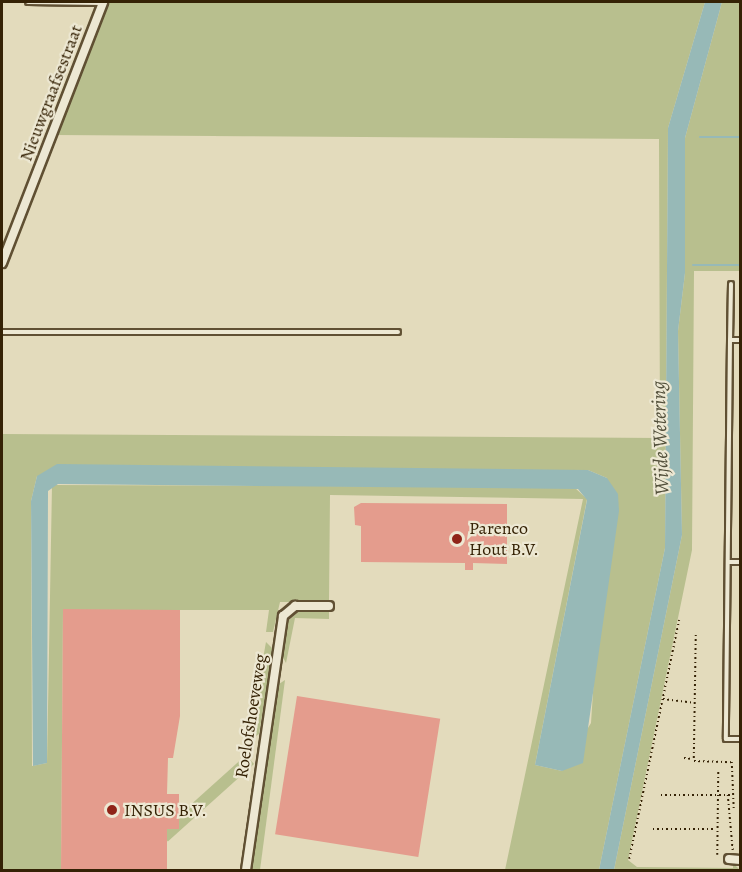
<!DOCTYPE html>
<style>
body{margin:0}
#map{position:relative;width:742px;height:872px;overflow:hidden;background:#e3dbbc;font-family:Alegreya,serif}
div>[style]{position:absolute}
.green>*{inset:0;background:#b8bf8e;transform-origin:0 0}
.water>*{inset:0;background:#97b9b7}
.stream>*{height:2px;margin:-1px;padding:0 1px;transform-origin:1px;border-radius:1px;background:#97b9b7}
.building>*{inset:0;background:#e49c8d;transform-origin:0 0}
.path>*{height:1.5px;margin-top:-0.75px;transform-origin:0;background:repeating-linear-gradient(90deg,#352205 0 1.5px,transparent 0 4.5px)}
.roads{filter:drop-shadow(2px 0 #605033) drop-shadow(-2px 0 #605033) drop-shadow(0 2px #605033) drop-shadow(0 -2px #605033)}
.lane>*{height:4px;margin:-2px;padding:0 2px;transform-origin:2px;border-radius:2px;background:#ede8d3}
.street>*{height:8px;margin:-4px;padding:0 4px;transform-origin:4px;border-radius:4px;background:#ede8d3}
.dots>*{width:16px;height:16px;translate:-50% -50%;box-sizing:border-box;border:3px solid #ede8d3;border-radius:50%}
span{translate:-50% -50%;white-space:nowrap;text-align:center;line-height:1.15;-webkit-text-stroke:4.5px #ede8d3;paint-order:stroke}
.street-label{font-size:18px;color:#352205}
.poi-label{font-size:18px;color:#352205}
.left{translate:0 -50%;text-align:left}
.water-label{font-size:20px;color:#524f3a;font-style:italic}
.frame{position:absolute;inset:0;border:3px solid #352205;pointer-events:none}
</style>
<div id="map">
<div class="green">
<div style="clip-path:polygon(evenodd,107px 2px,705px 2px,668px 128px,665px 548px,599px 870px,505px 870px,583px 499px,330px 495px,329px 602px,280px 602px,273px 632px,266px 632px,269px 610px,63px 610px,61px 870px,2px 870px,2px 434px,660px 438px,659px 139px,54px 135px,107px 2px,588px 470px,607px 478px,591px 723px,562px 771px,535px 765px,587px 499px,574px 487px,52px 485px,47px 763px,32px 766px,31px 501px,37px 476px,588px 470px)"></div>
<div style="clip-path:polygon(722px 2px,740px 2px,740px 271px,694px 271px,692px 550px,628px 860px,637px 867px,733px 868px,733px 863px,740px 870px,614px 870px,682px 535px,678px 331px,685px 273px,685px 138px)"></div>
<div style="clip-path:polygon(300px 610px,329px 610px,329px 619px,295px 618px,286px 663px,281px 654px,286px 623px)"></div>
<div style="clip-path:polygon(266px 642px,273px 649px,259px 734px,248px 741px)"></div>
<div style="clip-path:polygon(285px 680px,260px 870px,250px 870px,276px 686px)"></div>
<div style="left:246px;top:755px;width:12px;height:116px;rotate:48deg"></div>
</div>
<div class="water">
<div style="clip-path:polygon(705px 2px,722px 2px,685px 138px,685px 273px,678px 331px,682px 535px,614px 870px,599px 870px,665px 548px,668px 128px)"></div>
<div style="clip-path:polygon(57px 464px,588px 470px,607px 478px,618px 494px,619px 511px,583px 763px,562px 771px,535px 765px,587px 500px,578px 489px,58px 484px,48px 491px,47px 763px,33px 766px,31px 501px,37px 476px)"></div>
</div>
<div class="stream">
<div style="left:700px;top:137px;width:40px"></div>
<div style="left:693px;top:265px;width:47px"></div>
</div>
<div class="building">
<div style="clip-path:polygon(361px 503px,507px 504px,507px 564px,473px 563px,473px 570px,465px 570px,465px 563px,361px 562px,361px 526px,355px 525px,354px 507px)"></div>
<div style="clip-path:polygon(63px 609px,180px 610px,180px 716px,173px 758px,168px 758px,167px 794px,179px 794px,179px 829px,167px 829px,167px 870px,61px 870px)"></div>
<div style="left:297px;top:696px;width:145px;height:140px;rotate:9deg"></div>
</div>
<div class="path">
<div style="left:696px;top:635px;width:126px;rotate:90.9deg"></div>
<div style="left:694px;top:761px;width:38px;rotate:2deg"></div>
<div style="left:732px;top:762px;width:48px;rotate:87.6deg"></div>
<div style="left:663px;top:699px;width:31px;rotate:7deg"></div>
<div style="left:684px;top:758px;width:9px;rotate:6deg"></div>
<div style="left:661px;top:795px;width:71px"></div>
<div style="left:728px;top:795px;width:56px;rotate:84.9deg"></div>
<div style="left:653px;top:829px;width:62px"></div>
<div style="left:717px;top:855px;width:85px;rotate:-89.3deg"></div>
<div style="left:629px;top:859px;width:244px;rotate:-78.2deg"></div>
</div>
<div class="roads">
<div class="lane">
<div style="left:28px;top:2px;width:74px;rotate:0.8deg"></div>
<div style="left:731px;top:284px;width:56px;rotate:91deg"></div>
<div style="left:730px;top:340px;width:10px"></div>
<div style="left:2px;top:332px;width:396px"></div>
<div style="left:730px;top:340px;width:399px;rotate:90.6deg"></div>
<div style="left:726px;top:739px;width:14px"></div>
<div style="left:728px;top:562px;width:12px"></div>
</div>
<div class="street">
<div style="left:2px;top:263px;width:280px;rotate:-68.8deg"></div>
<div style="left:729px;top:859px;width:11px;rotate:5deg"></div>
<div style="left:246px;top:870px;width:257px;rotate:-81.7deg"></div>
<div style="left:283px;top:616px;width:16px;rotate:-40deg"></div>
<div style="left:295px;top:606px;width:34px"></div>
</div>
</div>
<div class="dots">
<div style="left:457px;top:539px;background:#8f2418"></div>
<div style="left:112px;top:810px;background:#8f2418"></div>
</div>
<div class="street-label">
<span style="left:51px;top:93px;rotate:-69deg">Nieuwgraafsestraat</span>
<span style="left:251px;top:716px;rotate:-81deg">Roelofshoeveweg</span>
</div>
<div class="poi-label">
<span class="left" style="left:469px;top:539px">Parenco<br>Hout B.V.</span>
<span class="left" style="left:124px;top:810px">INSUS B.V.</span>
</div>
<div class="water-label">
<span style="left:660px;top:438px;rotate:-92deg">Wijde Wetering</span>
</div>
<div class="frame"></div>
</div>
